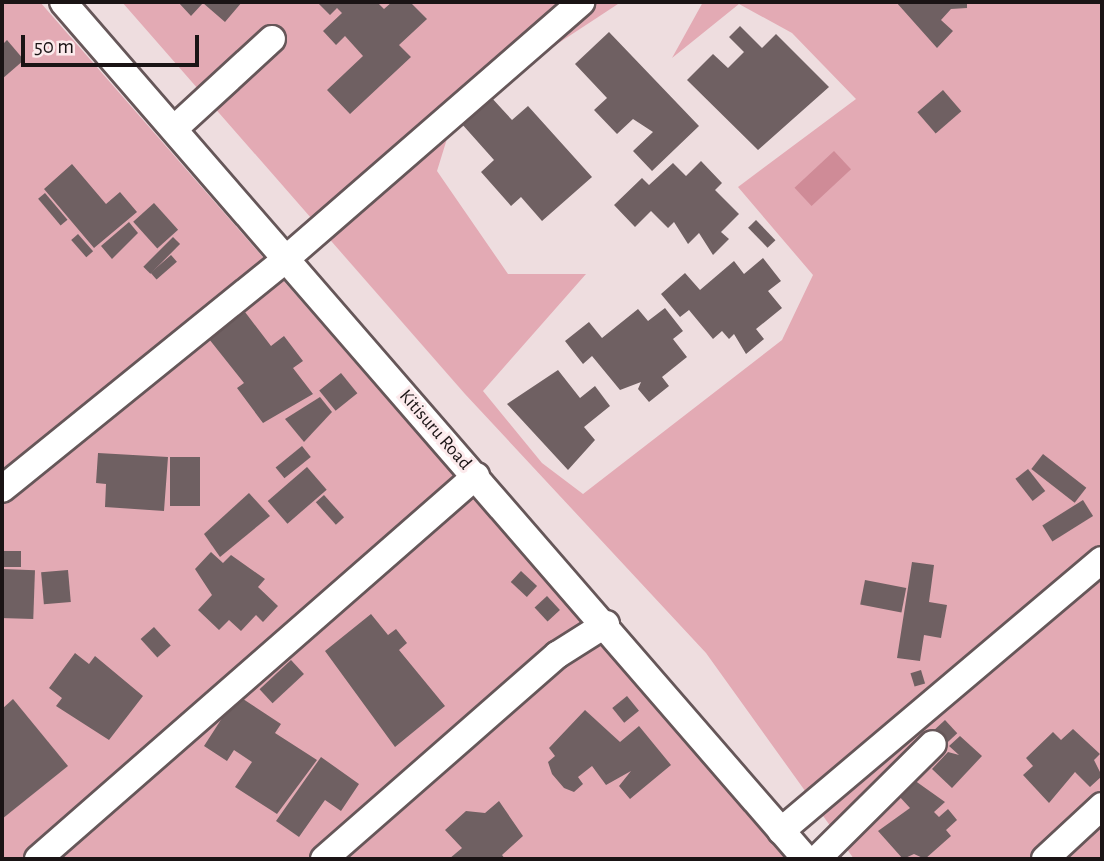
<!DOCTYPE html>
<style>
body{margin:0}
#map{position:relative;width:1104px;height:861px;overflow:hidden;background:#eedddf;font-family:"Alegreya Sans",sans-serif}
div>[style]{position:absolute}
.green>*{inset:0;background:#e3aab4}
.water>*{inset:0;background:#cf8b97;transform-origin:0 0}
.building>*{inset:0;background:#6f6062;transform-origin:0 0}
.roads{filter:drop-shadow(2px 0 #665759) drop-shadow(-2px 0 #665759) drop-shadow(0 2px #665759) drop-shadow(0 -2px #665759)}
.minor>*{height:26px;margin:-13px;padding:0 13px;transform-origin:13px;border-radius:13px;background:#fff}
span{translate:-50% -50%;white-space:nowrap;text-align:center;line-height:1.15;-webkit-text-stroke:6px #fceaec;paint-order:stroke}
.street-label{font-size:19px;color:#1a1415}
.frame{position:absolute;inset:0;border:4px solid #1a1415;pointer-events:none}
.scale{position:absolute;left:21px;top:35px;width:178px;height:32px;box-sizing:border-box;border:4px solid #1a1415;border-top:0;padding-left:9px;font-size:21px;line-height:24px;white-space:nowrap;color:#1a1415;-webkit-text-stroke:5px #fceaec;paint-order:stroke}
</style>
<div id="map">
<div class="green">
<div style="clip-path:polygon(2px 2px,40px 2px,789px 859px,2px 859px)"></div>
<div style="clip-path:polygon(122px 2px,621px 2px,507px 77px,450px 129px,437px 171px,508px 274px,586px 274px,483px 391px,542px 463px,583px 494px,782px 340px,813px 275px,738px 187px,856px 99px,792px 33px,739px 4px,672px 58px,703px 2px,1102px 2px,1102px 859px,854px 859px,706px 653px,465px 394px)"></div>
</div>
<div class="water">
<div style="left:834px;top:151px;width:25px;height:54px;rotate:47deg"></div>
</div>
<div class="building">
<div style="clip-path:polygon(178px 2px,242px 2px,225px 22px,203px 3px,191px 16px)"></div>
<div style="clip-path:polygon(317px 2px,377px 2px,384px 9px,392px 2px,410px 2px,427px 19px,399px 45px,411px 57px,350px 114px,327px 90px,363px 56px,345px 36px,336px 45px,323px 31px,342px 13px,337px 8px,330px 15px)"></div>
<div style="clip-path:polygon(896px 2px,967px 2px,967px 8px,951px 9px,941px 20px,953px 31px,937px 48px)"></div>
<div style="clip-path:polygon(740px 26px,762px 48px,776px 34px,829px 87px,758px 150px,687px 80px,713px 54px,728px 68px,744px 52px,729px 37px)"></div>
<div style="clip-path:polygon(609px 32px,699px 126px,652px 171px,633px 151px,653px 132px,633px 119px,617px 134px,594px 110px,607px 98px,575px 64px)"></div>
<div style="clip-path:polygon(7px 40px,24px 60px,2px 79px,2px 45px)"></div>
<div style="left:943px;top:90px;width:28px;height:34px;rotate:49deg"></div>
<div style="clip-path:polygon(490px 96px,512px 120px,528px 106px,592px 177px,542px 221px,521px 197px,511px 206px,481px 172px,494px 160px,461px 123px)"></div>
<div style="clip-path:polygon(701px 161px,722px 183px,715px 190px,739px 214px,721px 232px,729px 239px,713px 255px,699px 233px,688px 244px,674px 222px,668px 228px,651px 211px,635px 227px,614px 205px,642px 178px,649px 185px,673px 163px,686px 176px)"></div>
<div style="clip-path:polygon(72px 164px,106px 204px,120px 192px,137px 212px,94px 248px,44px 189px)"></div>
<div style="left:45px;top:193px;width:35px;height:9px;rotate:50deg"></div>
<div style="left:154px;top:203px;width:36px;height:28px;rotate:48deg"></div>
<div style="left:756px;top:220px;width:28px;height:11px;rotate:46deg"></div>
<div style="clip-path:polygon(129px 222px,138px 233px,112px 259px,101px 246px)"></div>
<div style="left:78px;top:234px;width:23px;height:9px;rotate:49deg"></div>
<div style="left:173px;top:237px;width:10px;height:42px;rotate:45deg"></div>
<div style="left:171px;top:255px;width:9px;height:27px;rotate:49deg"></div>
<div style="clip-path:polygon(763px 258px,781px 281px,768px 291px,782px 308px,756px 329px,764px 339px,746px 354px,734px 334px,729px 339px,722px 331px,713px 339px,689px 310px,680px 317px,661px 294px,685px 273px,700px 290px,734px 261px,744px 274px)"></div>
<div style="clip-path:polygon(665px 308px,683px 331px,673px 339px,687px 357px,662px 377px,669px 386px,649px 402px,638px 389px,641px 382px,620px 390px,592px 356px,583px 364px,565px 341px,589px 322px,602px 338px,638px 309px,648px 321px)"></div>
<div style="clip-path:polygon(245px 312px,271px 346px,284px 336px,303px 361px,293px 368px,313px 394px,263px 423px,237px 388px,244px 383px,209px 339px)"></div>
<div style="clip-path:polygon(558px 370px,580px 398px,595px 386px,610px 406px,584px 427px,595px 440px,568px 470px,507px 404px)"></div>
<div style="left:341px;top:373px;width:26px;height:28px;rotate:51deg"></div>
<div style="clip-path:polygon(320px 397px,332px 412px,304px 442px,285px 419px)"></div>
<div style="left:302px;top:446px;width:14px;height:34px;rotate:51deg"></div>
<div style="clip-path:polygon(98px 453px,168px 457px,164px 511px,105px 507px,106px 484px,96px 483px)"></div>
<div style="left:1043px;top:454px;width:55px;height:19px;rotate:38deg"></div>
<div style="left:170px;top:457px;width:30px;height:49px"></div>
<div style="left:307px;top:467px;width:30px;height:52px;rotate:49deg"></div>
<div style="left:1028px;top:469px;width:28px;height:16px;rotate:52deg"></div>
<div style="clip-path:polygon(249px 493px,270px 516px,220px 557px,204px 534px)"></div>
<div style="left:324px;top:495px;width:30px;height:11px;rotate:48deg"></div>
<div style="left:1083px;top:500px;width:19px;height:48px;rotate:58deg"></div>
<div style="left:2px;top:551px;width:19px;height:16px"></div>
<div style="clip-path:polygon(211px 552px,223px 563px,231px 555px,265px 579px,258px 587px,278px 606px,263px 622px,256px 615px,241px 631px,229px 620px,219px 630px,198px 610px,212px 595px,195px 569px)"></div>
<div style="clip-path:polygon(912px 562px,934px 565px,929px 602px,947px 605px,941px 638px,924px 635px,920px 661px,897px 658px)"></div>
<div style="left:2px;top:569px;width:33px;height:49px;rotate:2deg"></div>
<div style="left:68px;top:570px;width:32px;height:27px;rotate:85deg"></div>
<div style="left:521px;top:571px;width:22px;height:15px;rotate:43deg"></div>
<div style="left:865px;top:580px;width:42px;height:25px;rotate:11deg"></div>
<div style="left:547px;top:596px;width:19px;height:17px;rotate:47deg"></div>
<div style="clip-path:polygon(371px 614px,388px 635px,396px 629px,407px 643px,399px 650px,445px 706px,395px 747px,325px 651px)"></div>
<div style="left:154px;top:627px;width:25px;height:18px;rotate:48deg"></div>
<div style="clip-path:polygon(75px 653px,89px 664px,95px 656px,143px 696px,109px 740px,56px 706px,62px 698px,49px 688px)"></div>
<div style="left:291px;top:660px;width:19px;height:43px;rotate:47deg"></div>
<div style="left:921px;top:670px;width:14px;height:11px;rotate:73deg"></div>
<div style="clip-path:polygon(237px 695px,281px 724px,275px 733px,317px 760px,277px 814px,235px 787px,252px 762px,234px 750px,227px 761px,204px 746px)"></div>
<div style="left:627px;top:696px;width:19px;height:19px;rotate:51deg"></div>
<div style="clip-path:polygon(13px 699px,68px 766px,2px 819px,2px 709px)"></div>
<div style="clip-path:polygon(585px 710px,620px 742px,639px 726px,671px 765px,630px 799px,619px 786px,631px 771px,606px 785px,592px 766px,578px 777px,583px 784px,574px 792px,564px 788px,552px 774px,548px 762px,555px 756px,549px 748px)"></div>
<div style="left:945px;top:720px;width:18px;height:21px;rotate:47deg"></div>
<div style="clip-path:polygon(1073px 729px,1100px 754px,1094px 760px,1102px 776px,1090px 787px,1075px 772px,1049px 803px,1023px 775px,1033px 766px,1026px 758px,1053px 732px,1061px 740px)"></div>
<div style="clip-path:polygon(960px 736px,982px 756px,952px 788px,932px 769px,948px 752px,959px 755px,949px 746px)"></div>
<div style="clip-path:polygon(321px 757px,359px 784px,341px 811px,325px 800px,299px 837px,276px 821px)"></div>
<div style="clip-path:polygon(914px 780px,945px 802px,934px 812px,939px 817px,948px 809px,957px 820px,946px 830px,951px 836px,925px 859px,914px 854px,903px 859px,878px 831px,910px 808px,898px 795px)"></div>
<div style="clip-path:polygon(499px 801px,523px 836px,502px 855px,505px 859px,449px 859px,462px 848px,445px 830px,466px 811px,485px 813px)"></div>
</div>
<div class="roads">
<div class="minor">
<div style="left:63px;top:2px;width:1134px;rotate:49.08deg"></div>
<div style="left:174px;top:129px;width:133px;rotate:-42.6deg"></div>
<div style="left:2px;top:489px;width:367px;rotate:-39deg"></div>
<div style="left:287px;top:258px;width:390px;rotate:-41deg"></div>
<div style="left:781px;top:831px;width:420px;rotate:-40.2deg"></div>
<div style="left:38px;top:859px;width:582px;rotate:-41.17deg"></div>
<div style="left:324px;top:859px;width:310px;rotate:-41.2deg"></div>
<div style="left:557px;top:655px;width:58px;rotate:-32.3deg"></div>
<div style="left:817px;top:859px;width:163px;rotate:-44.8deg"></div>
<div style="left:1045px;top:859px;width:78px;rotate:-42.9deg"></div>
</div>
</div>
<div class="street-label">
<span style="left:435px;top:430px;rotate:49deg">Kitisuru Road</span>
</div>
<div class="frame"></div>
<div class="scale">50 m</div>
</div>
